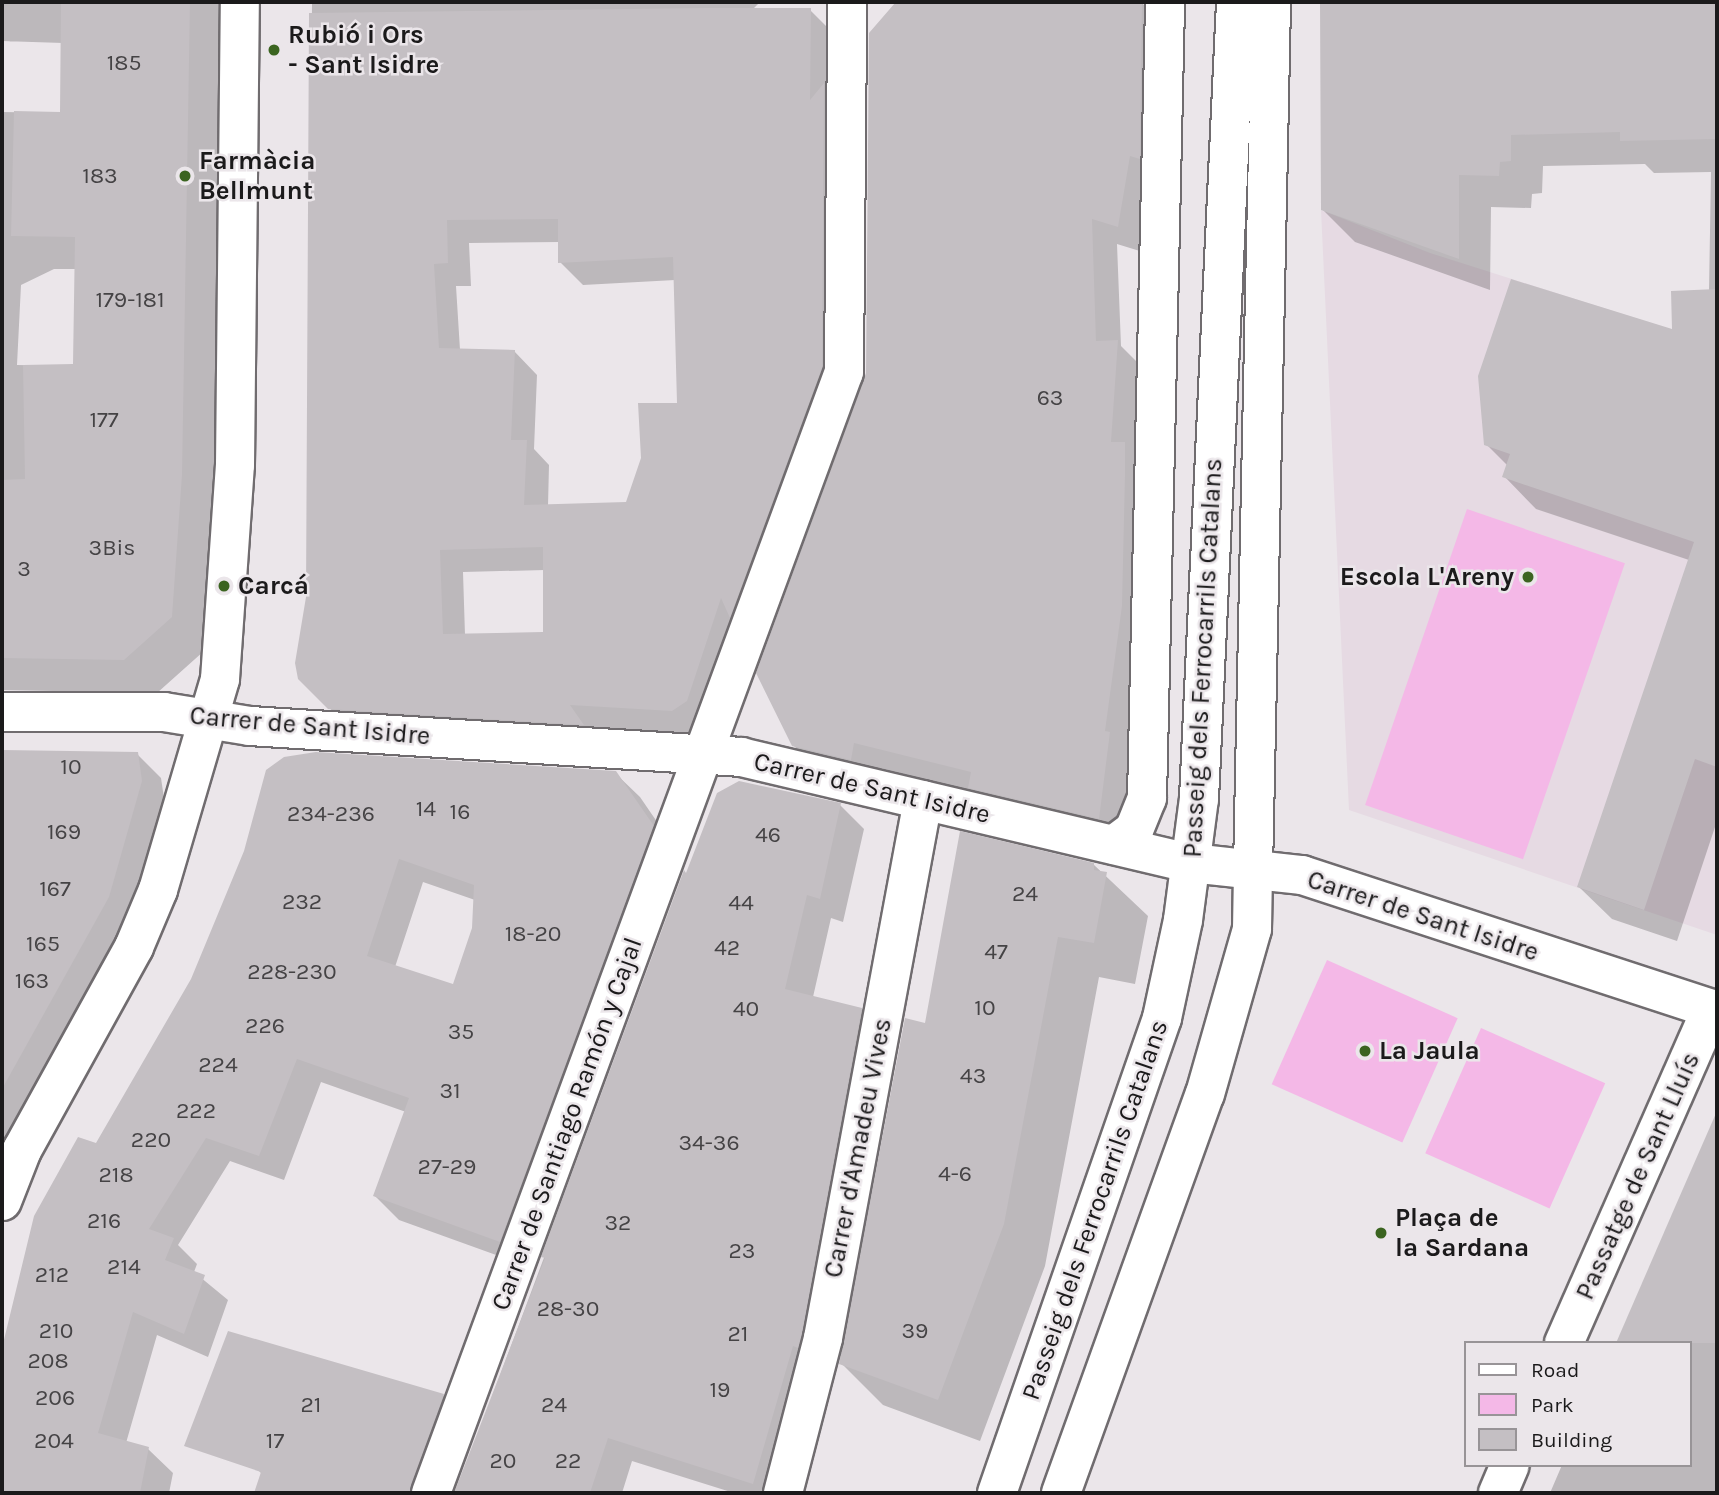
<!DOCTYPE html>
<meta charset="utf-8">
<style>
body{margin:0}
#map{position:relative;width:1719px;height:1495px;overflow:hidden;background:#ebe6ea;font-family:Karla,sans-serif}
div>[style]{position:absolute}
.built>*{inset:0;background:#e6dae3}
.green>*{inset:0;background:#f4b8e7;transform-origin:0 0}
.shadow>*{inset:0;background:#0003}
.building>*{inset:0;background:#c4bfc3}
.roads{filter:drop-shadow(2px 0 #706c6f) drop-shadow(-2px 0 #706c6f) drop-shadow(0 2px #706c6f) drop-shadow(0 -2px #706c6f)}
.pedestrian>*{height:38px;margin:-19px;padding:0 19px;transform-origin:19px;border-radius:19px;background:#fff}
.minor>*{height:38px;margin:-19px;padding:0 19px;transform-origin:19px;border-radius:19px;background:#fff}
.tertiary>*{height:38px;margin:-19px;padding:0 19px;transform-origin:19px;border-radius:19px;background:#fff}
.dots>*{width:19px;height:19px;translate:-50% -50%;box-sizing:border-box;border:4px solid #ebe6ea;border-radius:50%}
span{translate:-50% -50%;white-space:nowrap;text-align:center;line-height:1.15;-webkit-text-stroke:5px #ebe6ea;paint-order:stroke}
.number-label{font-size:23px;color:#454345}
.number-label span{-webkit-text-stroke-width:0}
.poi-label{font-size:26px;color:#1b1a1b;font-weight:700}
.left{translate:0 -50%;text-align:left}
.right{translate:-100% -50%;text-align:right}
.street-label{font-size:26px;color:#1b1a1b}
.frame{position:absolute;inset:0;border:4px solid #1b1a1b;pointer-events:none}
.legend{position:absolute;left:1464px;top:1341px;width:228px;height:126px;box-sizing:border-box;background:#ebe6ea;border:2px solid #989497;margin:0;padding:9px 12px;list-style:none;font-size:21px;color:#1b1a1b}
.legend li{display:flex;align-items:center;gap:14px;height:35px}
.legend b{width:35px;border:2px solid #989497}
</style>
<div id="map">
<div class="built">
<div style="clip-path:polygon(1321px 210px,1430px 253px,1717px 344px,1717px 935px,1349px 810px)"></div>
</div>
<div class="green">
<div style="left:1467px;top:509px;width:167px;height:313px;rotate:19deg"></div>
<div style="left:1327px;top:960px;width:143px;height:136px;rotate:24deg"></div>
<div style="left:1481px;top:1028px;width:136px;height:137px;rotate:24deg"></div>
</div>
<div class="shadow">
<div style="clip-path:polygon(evenodd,2px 2px,223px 2px,215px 509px,204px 651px,157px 693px,2px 690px,2px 112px,61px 113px,63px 43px,2px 41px,2px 2px,54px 269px,76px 269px,75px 366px,17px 365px,21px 285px,54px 269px)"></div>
<div style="clip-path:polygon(evenodd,312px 2px,760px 2px,751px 11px,810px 10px,833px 33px,845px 392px,696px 734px,591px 728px,605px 747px,353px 732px,300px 678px,308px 597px,312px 2px,560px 242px,560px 262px,583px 285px,675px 280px,678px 404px,627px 504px,548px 506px,549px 465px,534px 449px,537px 375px,514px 351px,460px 350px,456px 286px,471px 286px,469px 243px,560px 242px,312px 2px,545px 570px,545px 633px,465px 635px,463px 572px,545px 570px)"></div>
<div style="clip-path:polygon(1141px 2px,1167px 28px,1143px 252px,1117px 244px,1121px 346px,1143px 368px,1135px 759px,1125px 844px,996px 813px,973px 791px,880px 768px,876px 785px,820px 772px,793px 745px,866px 379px,896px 5px)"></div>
<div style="clip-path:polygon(1322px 2px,1717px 2px,1717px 821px,1677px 941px,1612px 919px,1579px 887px,1689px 560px,1536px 509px,1504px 476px,1508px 466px,1486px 444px,1674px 332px,1709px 291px,1711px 172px,1654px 173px,1645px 164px,1543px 166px,1542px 193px,1532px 194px,1531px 208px,1491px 207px,1490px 290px,1355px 242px,1322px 209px)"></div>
<div style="clip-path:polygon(2px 752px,137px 754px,161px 778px,165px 805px,134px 911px,2px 1153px)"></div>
<div style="clip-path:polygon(evenodd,615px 773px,640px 797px,677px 851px,524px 1265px,399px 1220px,375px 1196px,406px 1112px,321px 1082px,284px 1180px,230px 1161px,178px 1245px,197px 1264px,194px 1272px,228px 1300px,208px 1357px,157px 1335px,126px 1443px,148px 1449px,173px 1473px,169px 1493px,2px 1493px,2px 1360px,39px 1211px,97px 1145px,193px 980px,245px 852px,615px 773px,423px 882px,475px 900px,474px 929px,454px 987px,395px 967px,423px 882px)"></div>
<div style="clip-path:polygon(840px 805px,864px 829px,843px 922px,831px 918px,813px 997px,861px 1009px,885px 1033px,781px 1493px,734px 1493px,632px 1461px,622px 1493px,456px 1493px,687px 875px)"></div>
<div style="clip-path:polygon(1093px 864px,1148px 916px,1135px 984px,1099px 977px,1045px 1266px,980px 1441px,883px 1405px,841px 1363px)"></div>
<div style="clip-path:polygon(1717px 1116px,1717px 1493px,1550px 1493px,1562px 1465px,1689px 1465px,1689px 1343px,1617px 1343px)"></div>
<div style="clip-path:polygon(443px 1395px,467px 1419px,442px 1493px,256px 1493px,262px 1474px,257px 1469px)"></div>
</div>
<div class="building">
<div style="clip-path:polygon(61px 2px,190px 2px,182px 475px,172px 617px,124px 660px,2px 658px,2px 480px,25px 479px,23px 365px,73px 364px,75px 237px,11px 236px,14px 111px,60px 112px)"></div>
<div style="clip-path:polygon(1142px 2px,1140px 159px,1130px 156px,1118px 227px,1092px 219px,1096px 341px,1118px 340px,1111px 442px,1125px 442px,1125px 475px,1122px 606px,1105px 731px,1110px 732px,1099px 819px,968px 788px,971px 772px,854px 743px,851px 760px,792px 746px,756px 673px,866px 373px,869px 33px,895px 3px)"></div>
<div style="clip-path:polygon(1320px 2px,1717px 2px,1717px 139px,1620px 141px,1620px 132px,1511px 135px,1511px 161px,1500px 162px,1499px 176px,1459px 175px,1459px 259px,1321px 210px)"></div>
<div style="clip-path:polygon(evenodd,706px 8px,811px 8px,810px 100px,824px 83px,822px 368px,730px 618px,721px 598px,687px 701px,672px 711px,570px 705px,584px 725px,328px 709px,298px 679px,295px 663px,306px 597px,309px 13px,706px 8px,558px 219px,558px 263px,673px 257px,677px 403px,638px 403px,641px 458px,626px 502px,524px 505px,527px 440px,511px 440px,515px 350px,439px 348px,434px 264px,448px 263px,447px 220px,558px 219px,706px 8px,543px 547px,543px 632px,443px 634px,440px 550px,543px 547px)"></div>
<div style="clip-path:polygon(1511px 279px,1672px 329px,1671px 291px,1717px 289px,1717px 767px,1695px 759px,1644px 910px,1577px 887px,1694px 542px,1502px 477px,1510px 454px,1484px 445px,1478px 376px)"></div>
<div style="clip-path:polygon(2px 750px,138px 752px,142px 781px,109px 897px,2px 1089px)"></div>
<div style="clip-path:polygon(evenodd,316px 752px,616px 771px,654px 826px,500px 1242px,373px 1196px,409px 1098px,297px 1059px,259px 1156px,206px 1138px,149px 1229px,174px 1238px,165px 1260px,205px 1275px,184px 1334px,133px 1312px,98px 1433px,149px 1447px,140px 1493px,2px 1493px,2px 1348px,34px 1216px,78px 1137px,96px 1143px,191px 979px,244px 851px,266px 770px,284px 757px,316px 752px,399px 859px,474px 885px,472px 928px,453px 984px,367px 956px,399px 859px)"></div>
<div style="clip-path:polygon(739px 781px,841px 803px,820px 899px,807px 895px,785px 989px,862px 1008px,802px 1333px,798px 1348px,793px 1346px,753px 1484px,608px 1438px,590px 1493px,454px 1493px,545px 1258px,541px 1257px,684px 870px,686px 873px,717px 793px)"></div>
<div style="clip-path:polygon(960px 831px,1094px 863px,1094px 870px,1107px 872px,1094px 943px,1058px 937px,1004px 1224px,938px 1400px,839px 1364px,905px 1018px,925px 1023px)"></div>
<div style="clip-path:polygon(1717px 1111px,1717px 1343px,1616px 1343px,1675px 1207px)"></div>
<div style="clip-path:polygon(228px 1331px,444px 1394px,410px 1493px,254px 1493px,261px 1472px,184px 1446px)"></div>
</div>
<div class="roads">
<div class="pedestrian">
<div style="left:997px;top:1493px;width:503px;rotate:-70.84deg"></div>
<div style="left:1162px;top:1018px;width:100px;rotate:-77.9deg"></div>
<div style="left:1183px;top:920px;width:122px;rotate:-82.5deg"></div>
<div style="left:1199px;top:799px;width:798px;rotate:-87.34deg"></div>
</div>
<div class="minor">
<div style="left:2px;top:712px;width:162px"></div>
<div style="left:164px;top:712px;width:87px;rotate:9.2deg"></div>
<div style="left:250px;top:726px;width:492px;rotate:3.6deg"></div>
<div style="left:741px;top:757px;width:462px;rotate:13.3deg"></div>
<div style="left:1191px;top:863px;width:112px;rotate:6.2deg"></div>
<div style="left:1302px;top:875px;width:437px;rotate:18.1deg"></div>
<div style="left:1564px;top:1343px;width:365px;rotate:-66.2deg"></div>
<div style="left:431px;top:1493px;width:1195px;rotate:-69.78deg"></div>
<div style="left:844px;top:372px;width:370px;rotate:-89.5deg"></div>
<div style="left:783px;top:1493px;width:160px;rotate:-75.5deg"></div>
<div style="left:823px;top:1338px;width:547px;rotate:-79.47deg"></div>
<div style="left:1061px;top:1493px;width:424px;rotate:-70.2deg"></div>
<div style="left:1205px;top:1094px;width:172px;rotate:-74.1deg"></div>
<div style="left:1252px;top:929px;width:59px;rotate:-89deg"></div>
<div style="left:1498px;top:1493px;width:30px;rotate:-67deg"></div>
</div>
<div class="tertiary">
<div style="left:1114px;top:845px;width:25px;rotate:-37deg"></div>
<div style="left:1134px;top:830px;width:35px;rotate:-68deg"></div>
<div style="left:1147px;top:798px;width:796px;rotate:-88.7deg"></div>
<div style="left:1253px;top:870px;width:868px;rotate:-88.81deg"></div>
<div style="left:2px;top:1201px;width:55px;rotate:-68.6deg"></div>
<div style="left:22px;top:1150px;width:232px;rotate:-61.1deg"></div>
<div style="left:134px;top:947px;width:62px;rotate:-67.2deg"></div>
<div style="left:158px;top:890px;width:220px;rotate:-73.6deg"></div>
<div style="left:220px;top:679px;width:215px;rotate:-86deg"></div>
<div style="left:235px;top:465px;width:463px;rotate:-89.4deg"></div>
</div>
</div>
<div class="dots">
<div style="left:274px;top:50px;background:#3b6420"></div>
<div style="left:185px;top:176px;background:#3b6420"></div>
<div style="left:1528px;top:577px;background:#3b6420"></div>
<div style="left:224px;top:586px;background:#3b6420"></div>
<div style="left:1365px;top:1051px;background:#3b6420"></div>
<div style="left:1381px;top:1233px;background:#3b6420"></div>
</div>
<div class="number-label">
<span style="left:124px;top:63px">185</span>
<span style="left:100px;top:176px">183</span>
<span style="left:130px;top:300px">179-181</span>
<span style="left:1050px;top:398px">63</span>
<span style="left:104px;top:420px">177</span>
<span style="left:112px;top:548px">3Bis</span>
<span style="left:24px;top:569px">3</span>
<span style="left:71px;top:767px">10</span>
<span style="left:426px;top:809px">14</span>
<span style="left:460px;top:812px">16</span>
<span style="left:331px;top:814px">234-236</span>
<span style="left:64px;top:832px">169</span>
<span style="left:768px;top:835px">46</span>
<span style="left:55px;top:889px">167</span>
<span style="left:1025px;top:894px">24</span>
<span style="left:302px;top:902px">232</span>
<span style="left:741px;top:903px">44</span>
<span style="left:533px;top:934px">18-20</span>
<span style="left:43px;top:944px">165</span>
<span style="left:727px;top:948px">42</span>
<span style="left:996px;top:952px">47</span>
<span style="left:292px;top:972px">228-230</span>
<span style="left:32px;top:981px">163</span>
<span style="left:985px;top:1008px">10</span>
<span style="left:746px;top:1009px">40</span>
<span style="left:265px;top:1026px">226</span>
<span style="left:461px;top:1032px">35</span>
<span style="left:218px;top:1065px">224</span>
<span style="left:973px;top:1076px">43</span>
<span style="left:450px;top:1091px">31</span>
<span style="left:196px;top:1111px">222</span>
<span style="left:151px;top:1140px">220</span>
<span style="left:709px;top:1143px">34-36</span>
<span style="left:447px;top:1167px">27-29</span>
<span style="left:955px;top:1174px">4-6</span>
<span style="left:116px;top:1175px">218</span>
<span style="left:104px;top:1221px">216</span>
<span style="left:618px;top:1223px">32</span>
<span style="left:742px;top:1251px">23</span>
<span style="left:124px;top:1267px">214</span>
<span style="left:52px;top:1275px">212</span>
<span style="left:568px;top:1309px">28-30</span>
<span style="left:56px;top:1331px">210</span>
<span style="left:915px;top:1331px">39</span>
<span style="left:738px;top:1334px">21</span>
<span style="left:48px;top:1361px">208</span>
<span style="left:720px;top:1390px">19</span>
<span style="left:55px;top:1398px">206</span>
<span style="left:311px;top:1405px">21</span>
<span style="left:554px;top:1405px">24</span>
<span style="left:54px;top:1441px">204</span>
<span style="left:275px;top:1441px">17</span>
<span style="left:503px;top:1461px">20</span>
<span style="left:568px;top:1461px">22</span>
</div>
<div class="poi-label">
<span class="left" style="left:288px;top:50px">Rubió i Ors<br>- Sant Isidre</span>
<span class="left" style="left:199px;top:176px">Farmàcia<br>Bellmunt</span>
<span class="right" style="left:1514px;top:577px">Escola L'Areny</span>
<span class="left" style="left:238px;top:586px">Carcá</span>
<span class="left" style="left:1379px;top:1051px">La Jaula</span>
<span class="left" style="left:1395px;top:1233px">Plaça de<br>la Sardana</span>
</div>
<div class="street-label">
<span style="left:1203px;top:658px;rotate:-87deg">Passeig dels Ferrocarrils Catalans</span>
<span style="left:310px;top:726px;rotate:5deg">Carrer de Sant Isidre</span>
<span style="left:872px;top:788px;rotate:13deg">Carrer de Sant Isidre</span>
<span style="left:1423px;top:916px;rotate:18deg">Carrer de Sant Isidre</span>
<span style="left:567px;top:1124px;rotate:-70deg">Carrer de Santiago Ramón y Cajal</span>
<span style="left:858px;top:1148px;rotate:-79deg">Carrer d'Amadeu Vives</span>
<span style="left:1638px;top:1176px;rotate:-66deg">Passatge de Sant Lluís</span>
<span style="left:1095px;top:1210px;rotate:-71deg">Passeig dels Ferrocarrils Catalans</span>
</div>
<div class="frame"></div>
<ul class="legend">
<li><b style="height:9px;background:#fff"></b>Road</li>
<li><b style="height:19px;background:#f4b8e7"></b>Park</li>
<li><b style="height:19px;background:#c4bfc3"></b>Building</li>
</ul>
</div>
